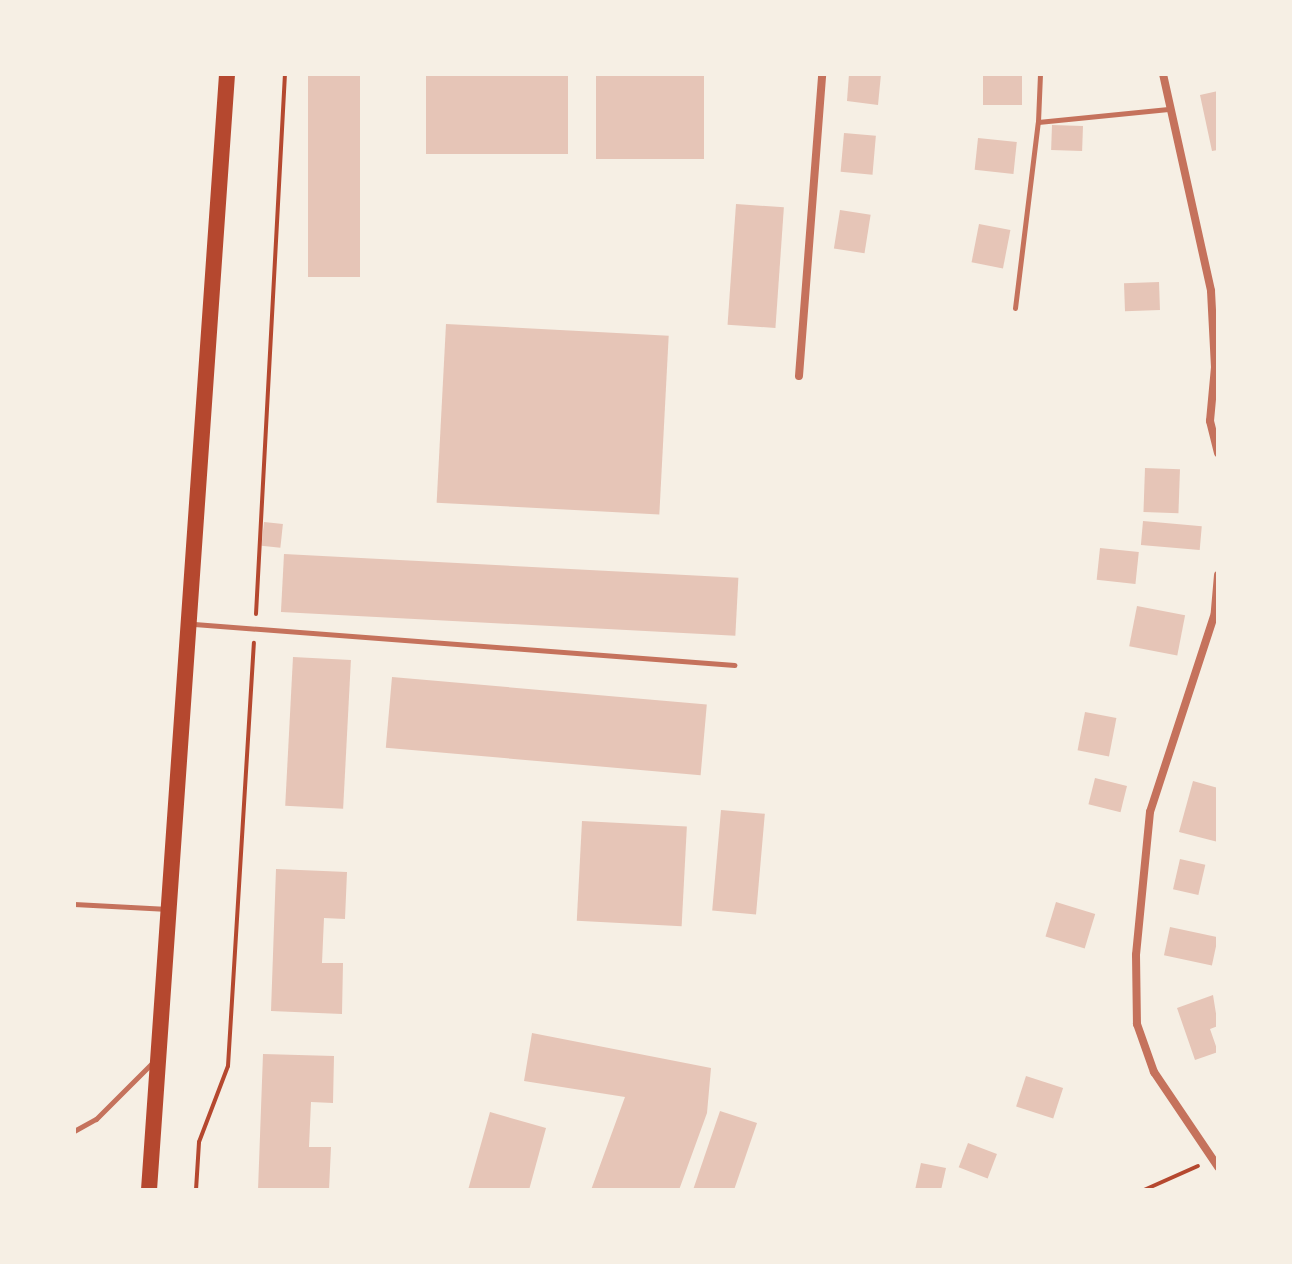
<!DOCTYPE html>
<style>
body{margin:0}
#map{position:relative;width:1292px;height:1264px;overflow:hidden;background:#f6efe4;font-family:Raleway,sans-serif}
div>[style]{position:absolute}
.building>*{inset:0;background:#e6c5b7;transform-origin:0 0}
.path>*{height:4px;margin:-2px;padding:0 2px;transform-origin:2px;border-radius:2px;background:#b5482f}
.service>*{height:5px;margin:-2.5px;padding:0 2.5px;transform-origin:2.5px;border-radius:2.5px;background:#c5725c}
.minor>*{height:8px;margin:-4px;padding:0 4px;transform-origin:4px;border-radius:4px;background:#c5725c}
.primary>*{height:16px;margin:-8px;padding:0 8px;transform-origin:8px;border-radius:8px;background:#b5482f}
span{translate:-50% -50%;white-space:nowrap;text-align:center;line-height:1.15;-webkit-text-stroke:8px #f6efe4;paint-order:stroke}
.frame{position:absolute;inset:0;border:76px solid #f6efe4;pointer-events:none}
</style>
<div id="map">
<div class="building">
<div style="left:308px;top:74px;width:52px;height:203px"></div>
<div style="left:426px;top:74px;width:142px;height:80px"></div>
<div style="left:596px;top:74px;width:108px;height:85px"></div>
<div style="clip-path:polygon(849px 74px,881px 74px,878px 105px,847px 101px)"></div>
<div style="left:983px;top:74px;width:39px;height:31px"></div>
<div style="clip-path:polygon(1218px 91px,1218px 150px,1212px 151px,1200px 95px)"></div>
<div style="left:1052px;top:125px;width:31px;height:25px;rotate:2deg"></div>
<div style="left:844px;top:133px;width:32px;height:39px;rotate:5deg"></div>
<div style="left:978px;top:138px;width:39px;height:32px;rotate:6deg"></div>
<div style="left:736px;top:204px;width:48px;height:121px;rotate:4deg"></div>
<div style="left:840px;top:210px;width:31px;height:39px;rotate:9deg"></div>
<div style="left:979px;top:224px;width:32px;height:39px;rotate:11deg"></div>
<div style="left:1159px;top:282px;width:28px;height:35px;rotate:88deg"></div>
<div style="left:446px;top:324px;width:223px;height:179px;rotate:3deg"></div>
<div style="left:1145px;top:468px;width:35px;height:44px;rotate:2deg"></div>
<div style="left:1143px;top:521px;width:59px;height:24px;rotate:5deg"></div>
<div style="left:264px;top:522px;width:19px;height:24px;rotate:6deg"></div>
<div style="left:1100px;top:548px;width:39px;height:32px;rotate:6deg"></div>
<div style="left:284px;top:554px;width:455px;height:58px;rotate:3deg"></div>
<div style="left:1137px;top:606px;width:49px;height:41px;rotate:11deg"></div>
<div style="left:293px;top:657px;width:58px;height:149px;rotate:3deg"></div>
<div style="left:392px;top:677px;width:316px;height:71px;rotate:5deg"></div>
<div style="left:1085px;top:712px;width:32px;height:39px;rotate:11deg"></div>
<div style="left:1095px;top:778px;width:33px;height:27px;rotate:14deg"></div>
<div style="clip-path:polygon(1193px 781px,1218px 788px,1218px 842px,1179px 832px)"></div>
<div style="left:721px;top:810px;width:44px;height:101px;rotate:5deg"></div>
<div style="left:582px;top:821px;width:105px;height:100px;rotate:3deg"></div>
<div style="left:1180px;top:859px;width:26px;height:31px;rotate:13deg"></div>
<div style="clip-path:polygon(276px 869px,347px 872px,345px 919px,324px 918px,322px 963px,343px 963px,342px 1014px,271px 1011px)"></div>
<div style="left:1056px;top:902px;width:41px;height:36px;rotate:17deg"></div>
<div style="left:1170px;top:927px;width:49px;height:29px;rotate:12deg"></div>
<div style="clip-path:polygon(1213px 995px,1218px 1026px,1210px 1029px,1218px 1052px,1195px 1060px,1177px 1008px)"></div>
<div style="clip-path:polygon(532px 1033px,711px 1068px,707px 1113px,679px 1190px,591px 1190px,625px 1097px,524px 1081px)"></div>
<div style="clip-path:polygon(263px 1054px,334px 1056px,333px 1103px,311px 1102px,309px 1147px,331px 1147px,329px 1190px,258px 1190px)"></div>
<div style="left:1026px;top:1076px;width:39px;height:32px;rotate:18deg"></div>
<div style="clip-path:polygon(720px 1111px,757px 1123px,734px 1190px,693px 1190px)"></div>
<div style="clip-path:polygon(490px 1112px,546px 1128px,529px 1190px,468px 1190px)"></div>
<div style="left:968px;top:1143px;width:31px;height:26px;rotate:21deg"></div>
<div style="clip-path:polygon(921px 1163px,946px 1168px,941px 1190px,915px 1190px)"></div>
</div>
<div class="path">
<div style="left:256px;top:614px;width:541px;rotate:-86.93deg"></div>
<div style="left:196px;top:1190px;width:48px;rotate:-86.4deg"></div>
<div style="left:199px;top:1142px;width:81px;rotate:-69.1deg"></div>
<div style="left:228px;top:1066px;width:424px;rotate:-86.5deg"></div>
<div style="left:1144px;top:1190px;width:59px;rotate:-24deg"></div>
</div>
<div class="service">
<div style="left:1040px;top:74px;width:48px;rotate:92.4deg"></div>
<div style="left:1038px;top:122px;width:131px;rotate:-5.7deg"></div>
<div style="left:1015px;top:308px;width:187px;rotate:-83deg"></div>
<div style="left:194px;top:624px;width:542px;rotate:4.34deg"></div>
<div style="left:74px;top:904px;width:94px;rotate:3deg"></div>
<div style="left:74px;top:1131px;width:25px;rotate:-29deg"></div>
<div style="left:96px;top:1119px;width:81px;rotate:-45deg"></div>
</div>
<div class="minor">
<div style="left:1163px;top:74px;width:222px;rotate:77.5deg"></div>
<div style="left:1211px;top:291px;width:76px;rotate:87deg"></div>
<div style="left:1215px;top:367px;width:54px;rotate:95.3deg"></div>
<div style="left:1210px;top:421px;width:33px;rotate:76deg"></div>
<div style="left:799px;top:376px;width:303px;rotate:-85.6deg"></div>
<div style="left:1218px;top:575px;width:38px;rotate:95deg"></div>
<div style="left:1215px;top:613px;width:209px;rotate:108.1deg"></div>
<div style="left:1150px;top:812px;width:144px;rotate:95.6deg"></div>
<div style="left:1136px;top:955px;width:69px;rotate:89.2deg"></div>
<div style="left:1137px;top:1024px;width:51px;rotate:70.5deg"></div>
<div style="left:1154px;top:1072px;width:115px;rotate:56deg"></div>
</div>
<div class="primary">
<div style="left:149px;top:1190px;width:1119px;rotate:-86deg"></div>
</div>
<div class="frame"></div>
</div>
